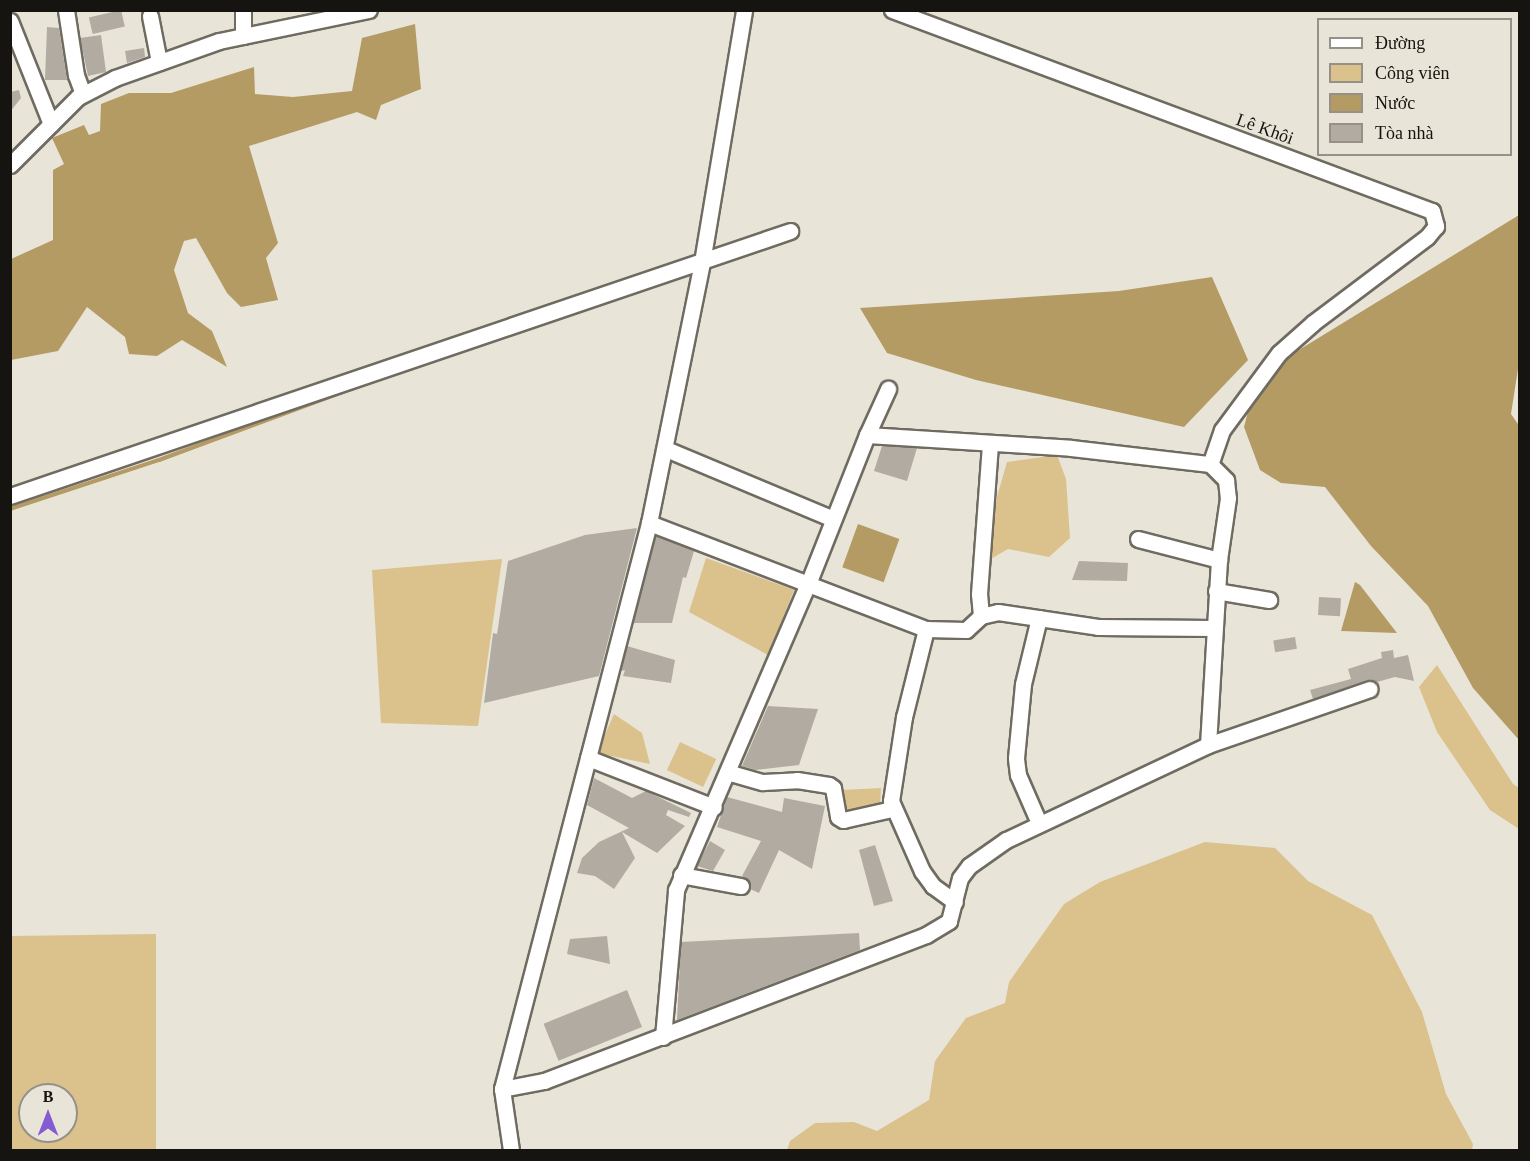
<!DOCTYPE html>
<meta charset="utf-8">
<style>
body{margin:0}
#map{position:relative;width:1530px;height:1161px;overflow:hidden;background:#e9e4d8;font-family:"Times New Roman",serif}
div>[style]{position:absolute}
.green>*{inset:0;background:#dbc18c;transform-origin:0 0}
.water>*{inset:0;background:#b49b64;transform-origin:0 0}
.stream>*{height:4px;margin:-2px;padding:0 2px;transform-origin:2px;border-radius:2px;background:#b49b64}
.building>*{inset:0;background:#b1aba1;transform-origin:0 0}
.roads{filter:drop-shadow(2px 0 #706b61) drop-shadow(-2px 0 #706b61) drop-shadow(0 2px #706b61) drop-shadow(0 -2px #706b61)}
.minor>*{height:15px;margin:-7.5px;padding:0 7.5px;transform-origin:7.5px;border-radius:7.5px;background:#fff}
span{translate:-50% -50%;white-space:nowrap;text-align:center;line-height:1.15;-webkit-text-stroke:5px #e9e4d8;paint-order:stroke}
.street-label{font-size:18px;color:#161410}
.frame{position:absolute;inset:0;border:12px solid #161410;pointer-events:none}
.legend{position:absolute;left:1317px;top:18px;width:195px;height:138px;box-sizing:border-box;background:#e9e4d8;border:2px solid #959188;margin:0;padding:8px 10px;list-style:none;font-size:18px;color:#161410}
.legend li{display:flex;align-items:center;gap:12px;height:30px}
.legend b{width:30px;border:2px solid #959188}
.north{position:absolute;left:18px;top:1083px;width:60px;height:60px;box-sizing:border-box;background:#e9e4d8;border:2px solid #959188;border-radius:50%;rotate:0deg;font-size:16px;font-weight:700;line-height:24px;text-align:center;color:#161410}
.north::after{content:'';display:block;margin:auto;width:21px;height:27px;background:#835bd5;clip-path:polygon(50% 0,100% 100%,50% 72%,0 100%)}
</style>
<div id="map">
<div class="green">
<div style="clip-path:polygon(1057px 455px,1066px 479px,1070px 538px,1049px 557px,1008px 549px,977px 567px,1007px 462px)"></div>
<div style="clip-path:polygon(706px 558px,794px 590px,768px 655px,689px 612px)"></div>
<div style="clip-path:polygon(502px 559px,478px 726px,381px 723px,372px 570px)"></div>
<div style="clip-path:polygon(1437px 665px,1513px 784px,1519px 788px,1519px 829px,1490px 810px,1437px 732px,1419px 687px)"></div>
<div style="clip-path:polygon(614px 714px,642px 733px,650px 764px,597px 753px)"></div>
<div style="left:680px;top:742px;width:40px;height:31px;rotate:25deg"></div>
<div style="clip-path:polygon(881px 788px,880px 808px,842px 815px,842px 790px)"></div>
<div style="clip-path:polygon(1205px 842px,1275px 848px,1308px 881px,1372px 915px,1422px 1012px,1446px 1094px,1473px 1144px,1472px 1150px,787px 1150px,790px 1141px,815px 1123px,854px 1122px,877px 1131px,929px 1100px,935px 1061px,966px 1018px,1005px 1003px,1009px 982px,1064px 904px,1100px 882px)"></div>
<div style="clip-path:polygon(evenodd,156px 934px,156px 1150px,11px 1150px,11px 936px,156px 934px,30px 1095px,66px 1095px,66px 1131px,30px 1131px,30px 1095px)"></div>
</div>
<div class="water">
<div style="clip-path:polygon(415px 24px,421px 89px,381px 105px,376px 120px,357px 112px,249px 146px,278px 243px,266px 258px,278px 300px,241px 307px,227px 293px,196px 238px,184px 241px,174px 270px,188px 313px,212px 331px,227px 367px,182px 340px,157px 356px,129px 354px,125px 337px,87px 307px,58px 351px,11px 360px,11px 259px,53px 240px,53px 170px,64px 164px,52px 138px,84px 125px,89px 135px,100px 131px,101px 104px,129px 93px,171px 93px,254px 67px,255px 94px,293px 97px,352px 91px,362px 38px)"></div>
<div style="clip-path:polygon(1519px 215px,1520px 356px,1511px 414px,1520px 427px,1519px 740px,1473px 688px,1428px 606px,1371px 546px,1325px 487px,1281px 483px,1260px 470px,1244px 427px,1250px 404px,1289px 356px)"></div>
<div style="clip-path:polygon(1212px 277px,1248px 360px,1184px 427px,976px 380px,887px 353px,860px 308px,1119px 291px)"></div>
<div style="left:858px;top:524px;width:44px;height:46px;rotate:20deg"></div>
<div style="clip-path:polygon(1355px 582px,1360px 585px,1397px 633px,1341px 631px)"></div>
</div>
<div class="stream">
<div style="left:10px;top:509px;width:157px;rotate:-18.2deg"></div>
<div style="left:159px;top:460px;width:269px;rotate:-20.3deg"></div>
</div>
<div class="building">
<div style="left:121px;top:10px;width:17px;height:33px;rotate:77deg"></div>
<div style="clip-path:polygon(47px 27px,59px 28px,67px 80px,45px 80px)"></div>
<div style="clip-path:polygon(101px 35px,106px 72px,88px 76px,80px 38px)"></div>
<div style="clip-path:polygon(144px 48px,145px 57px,127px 63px,125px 51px)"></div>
<div style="clip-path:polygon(19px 90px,21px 98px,10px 112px,10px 92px)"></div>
<div style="clip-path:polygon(882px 446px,917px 448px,907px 481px,874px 471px)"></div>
<div style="clip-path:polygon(637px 528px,599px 676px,484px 703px,493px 633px,497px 634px,508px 561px,585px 535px)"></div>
<div style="clip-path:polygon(656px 536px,694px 551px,686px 578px,683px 577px,672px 623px,633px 623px)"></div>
<div style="clip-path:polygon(1079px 561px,1128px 563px,1127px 581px,1072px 580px)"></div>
<div style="left:1319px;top:597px;width:22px;height:18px;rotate:3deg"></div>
<div style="left:1295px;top:637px;width:12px;height:22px;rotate:81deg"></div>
<div style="clip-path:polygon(627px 646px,675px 660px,671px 683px,623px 676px,625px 670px,621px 671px)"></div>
<div style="clip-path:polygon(1393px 650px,1394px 658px,1408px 655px,1414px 681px,1395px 677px,1377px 682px,1367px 680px,1313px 699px,1310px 690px,1351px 679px,1348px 669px,1382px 658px,1381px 652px)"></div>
<div style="clip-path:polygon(768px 706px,818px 709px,799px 765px,755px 770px,742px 766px)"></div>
<div style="clip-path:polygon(594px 778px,632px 798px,646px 791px,691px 813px,689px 817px,668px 810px,666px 815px,685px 826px,657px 853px,622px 832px,635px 858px,614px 889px,595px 876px,577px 873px,582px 858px,599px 842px,629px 828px,587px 805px)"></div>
<div style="clip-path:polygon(727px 797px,782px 812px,784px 798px,825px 806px,812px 869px,779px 850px,759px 893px,750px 889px,750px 882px,742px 876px,761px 841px,717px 827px)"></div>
<div style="clip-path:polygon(710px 841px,725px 850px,713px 871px,697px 866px)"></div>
<div style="clip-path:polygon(875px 845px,893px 901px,874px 906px,859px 850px)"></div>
<div style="clip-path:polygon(859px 933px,860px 950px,677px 1020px,681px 942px)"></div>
<div style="clip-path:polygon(607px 936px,610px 964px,567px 954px,570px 939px)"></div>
<div style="left:627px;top:990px;width:40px;height:90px;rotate:68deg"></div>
</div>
<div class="roads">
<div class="minor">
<div style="left:66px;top:10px;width:66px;rotate:81.3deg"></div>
<div style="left:76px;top:75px;width:20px;rotate:70deg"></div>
<div style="left:243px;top:10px;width:26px;rotate:90deg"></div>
<div style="left:892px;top:10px;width:576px;rotate:20.42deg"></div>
<div style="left:1432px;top:211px;width:16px;rotate:75deg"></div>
<div style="left:1436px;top:226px;width:14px;rotate:129deg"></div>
<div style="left:1427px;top:237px;width:143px;rotate:143deg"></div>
<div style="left:1313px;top:323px;width:45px;rotate:138.6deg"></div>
<div style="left:1279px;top:353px;width:96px;rotate:126.5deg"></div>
<div style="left:1222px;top:430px;width:36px;rotate:109deg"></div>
<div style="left:150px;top:16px;width:47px;rotate:78.9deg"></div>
<div style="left:10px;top:21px;width:111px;rotate:68.3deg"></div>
<div style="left:10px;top:165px;width:96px;rotate:-45deg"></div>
<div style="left:78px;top:97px;width:42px;rotate:-27.2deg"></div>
<div style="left:115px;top:78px;width:110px;rotate:-19.6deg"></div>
<div style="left:219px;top:41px;width:153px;rotate:-11.7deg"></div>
<div style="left:867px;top:435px;width:51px;rotate:-65.5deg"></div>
<div style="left:666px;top:449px;width:181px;rotate:22.7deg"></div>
<div style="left:10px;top:496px;width:824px;rotate:-18.76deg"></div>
<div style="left:649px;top:523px;width:266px;rotate:-78.5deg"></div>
<div style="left:702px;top:262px;width:255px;rotate:-80.5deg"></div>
<div style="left:1138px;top:539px;width:84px;rotate:14.5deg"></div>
<div style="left:1216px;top:591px;width:54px;rotate:9.6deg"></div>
<div style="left:981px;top:616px;width:22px;rotate:-95deg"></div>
<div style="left:979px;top:594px;width:151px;rotate:-85.8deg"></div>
<div style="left:926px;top:629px;width:91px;rotate:104deg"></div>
<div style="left:904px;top:717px;width:85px;rotate:98.8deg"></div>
<div style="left:891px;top:801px;width:77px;rotate:66.1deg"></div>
<div style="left:922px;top:871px;width:19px;rotate:54deg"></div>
<div style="left:933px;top:886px;width:27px;rotate:36deg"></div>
<div style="left:588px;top:758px;width:135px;rotate:21.3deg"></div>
<div style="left:727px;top:772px;width:37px;rotate:16deg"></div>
<div style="left:763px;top:782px;width:34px;rotate:-3deg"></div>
<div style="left:797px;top:780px;width:32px;rotate:9deg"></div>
<div style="left:829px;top:785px;width:5px;rotate:37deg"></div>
<div style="left:833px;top:788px;width:29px;rotate:80deg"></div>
<div style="left:838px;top:817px;width:6px;rotate:31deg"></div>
<div style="left:843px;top:820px;width:50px;rotate:-12.7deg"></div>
<div style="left:1039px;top:823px;width:52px;rotate:-113.6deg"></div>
<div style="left:1018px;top:775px;width:17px;rotate:-97deg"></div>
<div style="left:1016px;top:758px;width:74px;rotate:-84.6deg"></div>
<div style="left:1023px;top:684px;width:68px;rotate:-76.4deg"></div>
<div style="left:681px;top:875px;width:61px;rotate:10.4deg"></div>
<div style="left:663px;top:1037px;width:148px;rotate:-84.9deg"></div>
<div style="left:676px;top:890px;width:333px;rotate:-66.7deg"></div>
<div style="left:808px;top:584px;width:126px;rotate:20.9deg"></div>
<div style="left:926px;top:629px;width:40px;rotate:1.4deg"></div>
<div style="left:966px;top:630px;width:21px;rotate:-43deg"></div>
<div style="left:981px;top:616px;width:17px;rotate:-13deg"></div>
<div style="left:998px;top:612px;width:101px;rotate:8.5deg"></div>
<div style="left:1098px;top:627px;width:115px;rotate:0.5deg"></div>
<div style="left:502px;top:1089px;width:43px;rotate:-10.8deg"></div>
<div style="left:544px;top:1081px;width:409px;rotate:-20.9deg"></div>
<div style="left:926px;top:935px;width:27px;rotate:-31deg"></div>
<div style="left:949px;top:921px;width:44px;rotate:-75.7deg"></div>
<div style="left:960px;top:878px;width:15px;rotate:-53deg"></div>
<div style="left:969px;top:866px;width:45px;rotate:-35.1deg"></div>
<div style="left:1006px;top:840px;width:223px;rotate:-25.2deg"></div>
<div style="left:1208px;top:745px;width:171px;rotate:-19.1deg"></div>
<div style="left:511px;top:1150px;width:62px;rotate:-98.4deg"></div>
<div style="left:502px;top:1089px;width:585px;rotate:-75.44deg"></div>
<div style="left:649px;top:523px;width:170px;rotate:21deg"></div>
<div style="left:808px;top:584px;width:160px;rotate:-68.4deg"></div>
<div style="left:867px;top:435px;width:204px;rotate:3.6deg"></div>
<div style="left:1071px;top:448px;width:140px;rotate:6.6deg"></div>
<div style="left:1210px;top:464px;width:23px;rotate:45deg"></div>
<div style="left:1226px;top:480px;width:18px;rotate:84deg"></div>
<div style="left:1228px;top:498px;width:63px;rotate:98.3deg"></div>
<div style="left:1219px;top:560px;width:185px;rotate:93.4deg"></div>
</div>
</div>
<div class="street-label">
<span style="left:1265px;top:129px;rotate:20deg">Lê Khôi</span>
</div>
<div class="frame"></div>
<ul class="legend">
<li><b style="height:8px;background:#fff"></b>Đường</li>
<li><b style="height:16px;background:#dbc18c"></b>Công viên</li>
<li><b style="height:16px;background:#b49b64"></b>Nước</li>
<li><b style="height:16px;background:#b1aba1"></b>Tòa nhà</li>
</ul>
<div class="north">B</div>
</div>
